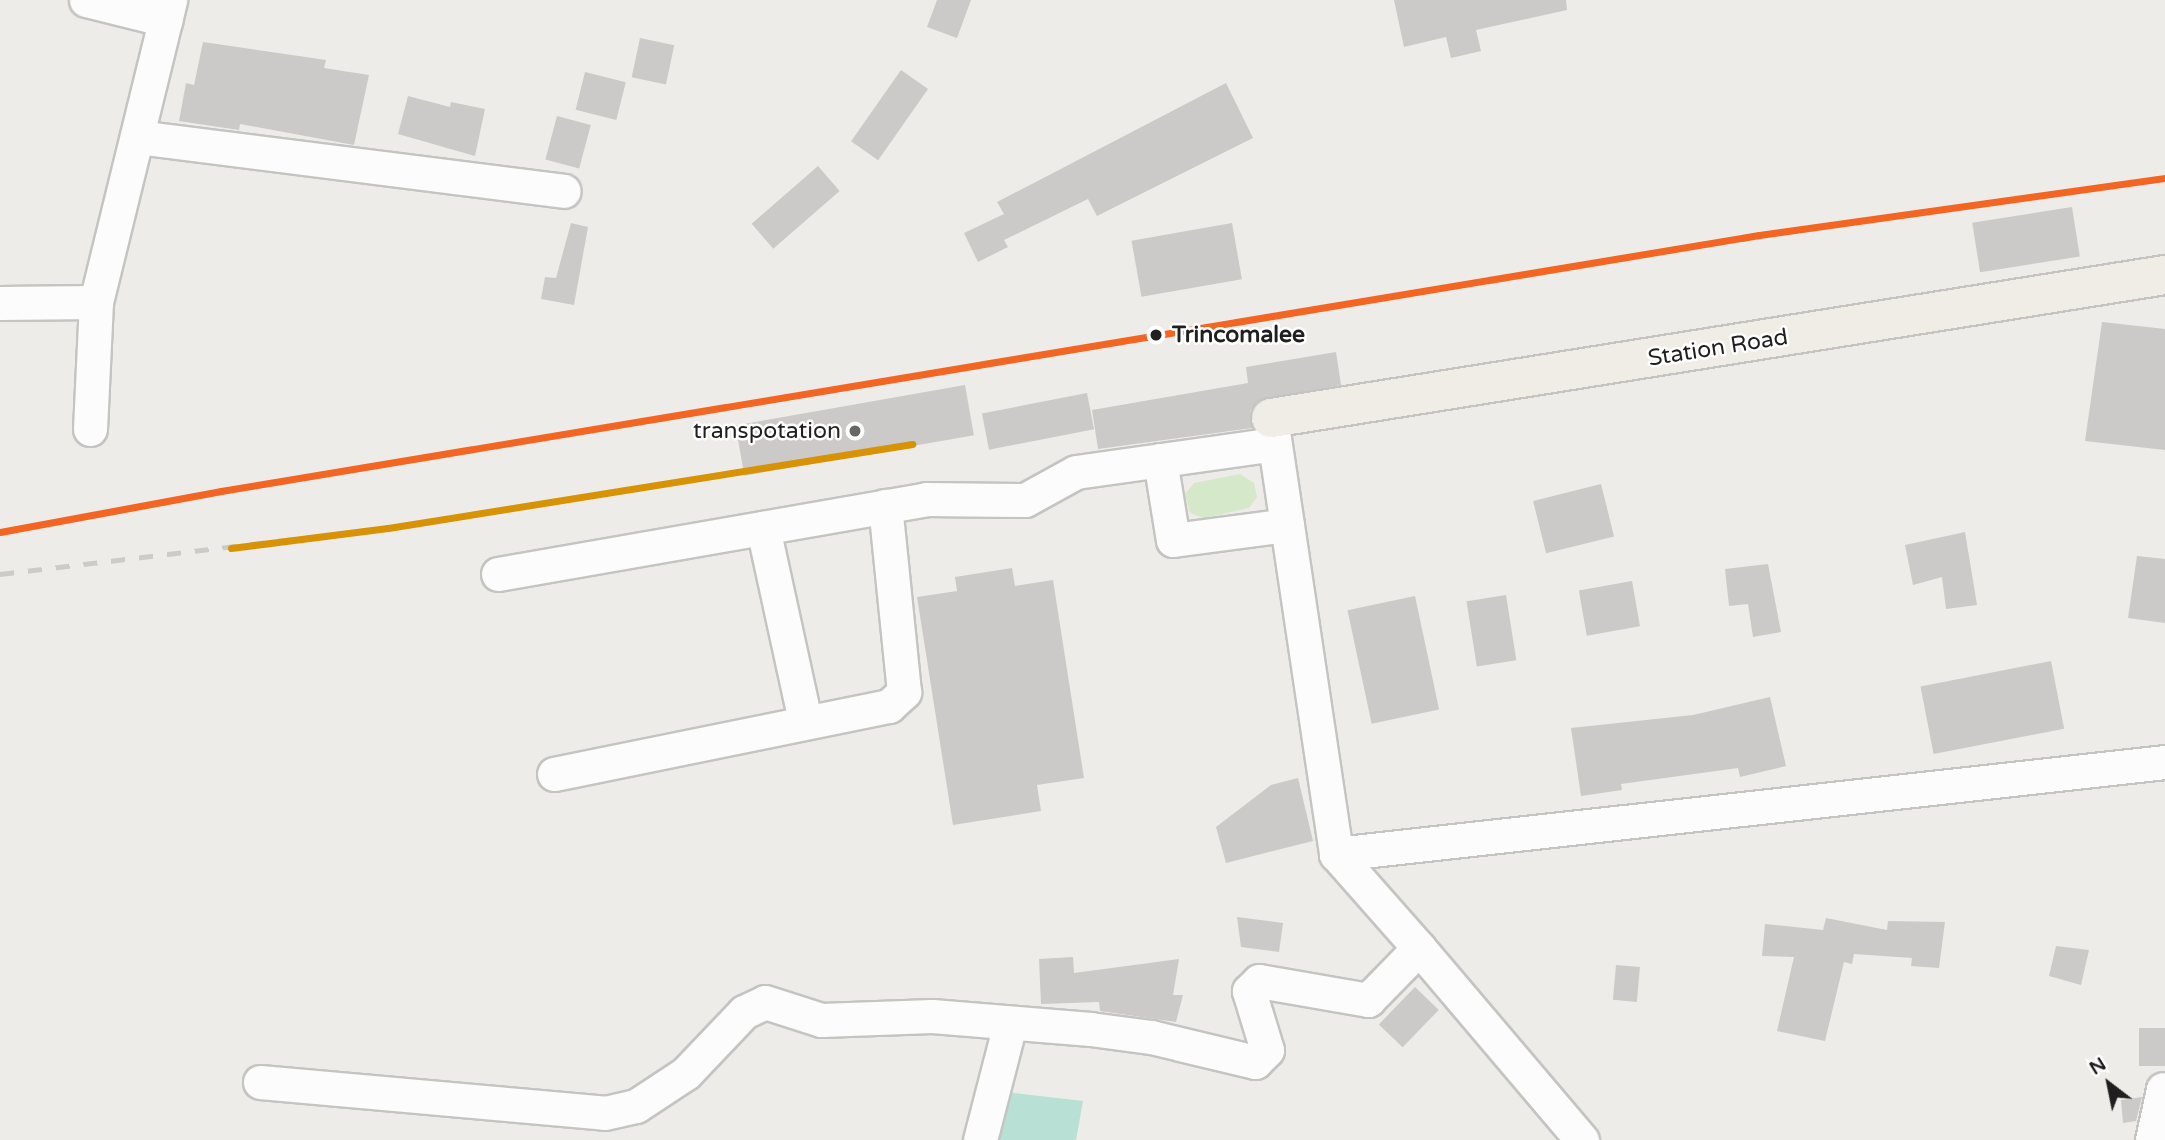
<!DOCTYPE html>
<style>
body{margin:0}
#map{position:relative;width:2165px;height:1140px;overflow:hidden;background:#edece8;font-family:"Varela Round",sans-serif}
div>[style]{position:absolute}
.grass>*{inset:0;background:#d5e8ca}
.pitch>*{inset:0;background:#b8e0d5}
.building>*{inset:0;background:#cbcac8;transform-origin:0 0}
.roads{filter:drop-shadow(2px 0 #c4c4c2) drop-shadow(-2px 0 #c4c4c2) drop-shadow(0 2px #c4c4c2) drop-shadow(0 -2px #c4c4c2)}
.minor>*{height:33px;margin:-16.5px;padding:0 16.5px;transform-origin:16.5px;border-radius:16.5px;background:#fcfcfc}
.primary>*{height:38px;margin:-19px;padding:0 19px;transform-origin:19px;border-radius:19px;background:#f0ede6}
.rail>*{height:5px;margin-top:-2.5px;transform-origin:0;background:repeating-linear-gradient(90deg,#cbcbca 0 14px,transparent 0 28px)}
.rail-1>*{height:7px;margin:-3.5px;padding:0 3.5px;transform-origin:3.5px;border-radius:3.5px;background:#f26522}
.rail-2>*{height:7px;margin:-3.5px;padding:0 3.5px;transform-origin:3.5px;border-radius:3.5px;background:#d79205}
.dots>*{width:19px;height:19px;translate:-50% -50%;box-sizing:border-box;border:4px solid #fff;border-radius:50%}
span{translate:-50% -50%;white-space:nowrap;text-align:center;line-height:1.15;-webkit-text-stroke:5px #fff;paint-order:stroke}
.stop-label{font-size:23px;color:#1f1f1f;font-weight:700}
.left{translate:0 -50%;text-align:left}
.street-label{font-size:23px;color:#1f1f1f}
.poi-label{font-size:23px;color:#1f1f1f}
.right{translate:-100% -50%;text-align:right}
.north{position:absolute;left:2074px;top:1049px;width:70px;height:70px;-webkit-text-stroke:5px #fff;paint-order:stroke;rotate:328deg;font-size:19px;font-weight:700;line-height:28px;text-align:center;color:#1f1f1f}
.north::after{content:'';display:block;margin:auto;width:24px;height:32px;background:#1f1f1f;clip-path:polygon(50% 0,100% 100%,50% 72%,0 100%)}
</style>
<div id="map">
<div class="grass">
<div style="clip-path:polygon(1240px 474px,1254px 483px,1257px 497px,1249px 508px,1204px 518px,1190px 513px,1185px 494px,1194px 483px)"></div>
</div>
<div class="pitch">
<div style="clip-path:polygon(1005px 1092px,1083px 1101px,1076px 1140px,994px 1140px)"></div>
</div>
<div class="building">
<div style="clip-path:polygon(937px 0,971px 0,957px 38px,927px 27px)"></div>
<div style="clip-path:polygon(1394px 0,1566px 0,1567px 10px,1476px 30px,1481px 51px,1451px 58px,1446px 37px,1404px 47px)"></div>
<div style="left:640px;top:38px;width:35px;height:40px;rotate:12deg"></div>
<div style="clip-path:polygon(203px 42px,326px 60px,324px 68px,369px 75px,354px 145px,240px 124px,239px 130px,179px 121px,186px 83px,194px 85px)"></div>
<div style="left:901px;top:70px;width:33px;height:87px;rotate:35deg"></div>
<div style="left:585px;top:72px;width:42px;height:39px;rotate:14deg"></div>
<div style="clip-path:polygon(1226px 83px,1253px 138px,1097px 216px,1088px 199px,1004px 240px,1008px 247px,978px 262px,964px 233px,1004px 214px,997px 202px)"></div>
<div style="clip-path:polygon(408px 96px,450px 107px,451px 102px,485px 109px,475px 156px,398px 134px)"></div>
<div style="left:557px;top:116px;width:35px;height:45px;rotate:15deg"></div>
<div style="left:818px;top:166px;width:33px;height:88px;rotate:49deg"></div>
<div style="left:2072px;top:207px;width:50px;height:101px;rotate:81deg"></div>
<div style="clip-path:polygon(571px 223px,588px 227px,574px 305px,541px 299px,545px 277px,556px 278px)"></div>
<div style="left:1232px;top:223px;width:57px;height:102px;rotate:80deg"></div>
<div style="clip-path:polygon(2102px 322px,2165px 329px,2165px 450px,2085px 441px)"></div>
<div style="clip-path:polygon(1336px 352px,1341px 385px,1258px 401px,1250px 411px,1252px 428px,1098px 449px,1092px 410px,1248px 383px,1246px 367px)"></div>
<div style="left:965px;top:385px;width:51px;height:233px;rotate:80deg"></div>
<div style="left:1087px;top:393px;width:37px;height:107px;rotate:79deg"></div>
<div style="left:1601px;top:484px;width:54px;height:70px;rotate:76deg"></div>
<div style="clip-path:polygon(1965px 532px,1977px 605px,1946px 609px,1942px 577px,1913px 585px,1905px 545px)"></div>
<div style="clip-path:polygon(2137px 556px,2165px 559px,2165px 623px,2128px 618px)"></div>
<div style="clip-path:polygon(1768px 564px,1781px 632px,1753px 637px,1748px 604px,1729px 606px,1725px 569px)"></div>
<div style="clip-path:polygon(1012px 568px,1015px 586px,1053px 580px,1084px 778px,1037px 785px,1041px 811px,953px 825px,917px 597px,957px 591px,955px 577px)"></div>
<div style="left:1632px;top:581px;width:46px;height:54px;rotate:80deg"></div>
<div style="left:1506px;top:595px;width:66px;height:40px;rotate:81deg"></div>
<div style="left:1415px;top:596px;width:116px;height:69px;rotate:78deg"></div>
<div style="left:2051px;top:661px;width:69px;height:133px;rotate:79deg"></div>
<div style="clip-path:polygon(1770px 697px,1786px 766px,1740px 777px,1738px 768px,1621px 784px,1622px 790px,1581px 796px,1571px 728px,1693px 715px)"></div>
<div style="clip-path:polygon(1298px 778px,1313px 841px,1226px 863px,1216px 827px,1271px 785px)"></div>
<div style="clip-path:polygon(1237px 917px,1283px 923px,1279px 952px,1241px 947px)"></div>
<div style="clip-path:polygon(1826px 918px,1887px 930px,1888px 921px,1945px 922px,1939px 968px,1911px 966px,1912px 958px,1854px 954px,1852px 964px,1844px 962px,1825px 1041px,1777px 1031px,1794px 957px,1762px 956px,1765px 924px,1823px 930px)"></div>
<div style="clip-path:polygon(2056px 946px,2089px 950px,2081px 985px,2049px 976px)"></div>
<div style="clip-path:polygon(1073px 957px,1074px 973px,1179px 959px,1173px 995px,1183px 995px,1176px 1022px,1100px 1011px,1099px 1002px,1041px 1004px,1039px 959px)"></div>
<div style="left:1616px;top:965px;width:24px;height:35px;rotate:5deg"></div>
<div style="left:1415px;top:987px;width:33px;height:52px;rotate:44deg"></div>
<div style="left:2165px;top:1028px;width:38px;height:26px;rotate:90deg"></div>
<div style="clip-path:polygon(2142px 1097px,2136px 1121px,2123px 1123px,2121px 1100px)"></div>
</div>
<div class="roads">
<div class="minor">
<div style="left:86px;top:0;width:82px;rotate:14deg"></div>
<div style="left:137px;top:137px;width:430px;rotate:7.2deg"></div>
<div style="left:0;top:303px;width:96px;rotate:-0.6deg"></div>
<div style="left:1271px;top:418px;width:441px;rotate:81.5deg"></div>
<div style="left:1336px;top:854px;width:834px;rotate:-6.33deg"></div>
<div style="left:90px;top:429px;width:127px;rotate:-87.3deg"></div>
<div style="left:96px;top:302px;width:311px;rotate:-76.2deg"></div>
<div style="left:1160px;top:460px;width:81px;rotate:80.8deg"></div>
<div style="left:1173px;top:540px;width:115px;rotate:-7.5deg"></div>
<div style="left:763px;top:528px;width:197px;rotate:77.7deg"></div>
<div style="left:498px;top:574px;width:435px;rotate:-9.9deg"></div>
<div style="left:926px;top:499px;width:99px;rotate:0.6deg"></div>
<div style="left:1025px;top:500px;width:58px;rotate:-28.8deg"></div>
<div style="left:1076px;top:472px;width:200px;rotate:-8deg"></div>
<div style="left:554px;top:774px;width:342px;rotate:-11.5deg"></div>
<div style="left:889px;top:706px;width:21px;rotate:-43deg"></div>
<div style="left:904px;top:692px;width:187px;rotate:-95.8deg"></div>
<div style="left:1419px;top:948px;width:252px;rotate:49.7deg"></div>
<div style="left:260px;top:1082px;width:346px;rotate:5.1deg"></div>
<div style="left:605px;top:1113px;width:32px;rotate:-13deg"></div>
<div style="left:636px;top:1106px;width:60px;rotate:-33.4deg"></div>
<div style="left:686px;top:1073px;width:84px;rotate:-46.4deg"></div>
<div style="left:744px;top:1012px;width:23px;rotate:-25deg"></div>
<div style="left:765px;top:1002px;width:59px;rotate:17.8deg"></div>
<div style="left:821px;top:1020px;width:111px;rotate:-2.1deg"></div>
<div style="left:932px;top:1016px;width:159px;rotate:4.7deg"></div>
<div style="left:1090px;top:1029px;width:62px;rotate:7.5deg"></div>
<div style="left:1151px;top:1037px;width:107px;rotate:13.5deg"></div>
<div style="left:1255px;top:1062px;width:17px;rotate:-45deg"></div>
<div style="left:1267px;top:1050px;width:62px;rotate:-107deg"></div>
<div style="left:1249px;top:991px;width:14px;rotate:-45deg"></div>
<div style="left:1259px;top:981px;width:111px;rotate:9.9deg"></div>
<div style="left:1368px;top:1000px;width:73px;rotate:-45.6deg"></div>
<div style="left:1419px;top:948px;width:125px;rotate:-131.4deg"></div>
<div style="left:980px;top:1140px;width:120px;rotate:-75.5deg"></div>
<div style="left:2152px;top:1140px;width:52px;rotate:-77.8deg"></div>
</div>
<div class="primary">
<div style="left:1271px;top:418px;width:905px;rotate:-9.09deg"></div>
</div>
</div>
<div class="rail">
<div style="left:0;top:532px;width:225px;rotate:-10.5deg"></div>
<div style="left:221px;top:491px;width:1559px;rotate:-9.45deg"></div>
<div style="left:1759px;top:235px;width:410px;rotate:-8deg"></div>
<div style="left:0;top:574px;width:391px;rotate:-6.8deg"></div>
<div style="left:388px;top:528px;width:531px;rotate:-9.11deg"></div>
</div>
<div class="rail-1">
<div style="left:0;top:532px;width:225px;rotate:-10.5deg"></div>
<div style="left:221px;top:491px;width:1559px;rotate:-9.45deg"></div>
<div style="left:1759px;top:235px;width:410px;rotate:-8deg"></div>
</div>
<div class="rail-2">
<div style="left:231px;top:548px;width:158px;rotate:-7.3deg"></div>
<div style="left:388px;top:528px;width:531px;rotate:-9.11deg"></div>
</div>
<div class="dots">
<div style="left:1156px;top:335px;background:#1f1f1f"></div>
<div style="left:855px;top:431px;background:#676765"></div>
</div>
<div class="stop-label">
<span class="left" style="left:1172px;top:335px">Trincomalee</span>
</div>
<div class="street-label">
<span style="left:1718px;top:348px;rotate:-9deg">Station Road</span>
</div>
<div class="poi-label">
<span class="right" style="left:841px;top:431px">transpotation</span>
</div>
<div class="north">N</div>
</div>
